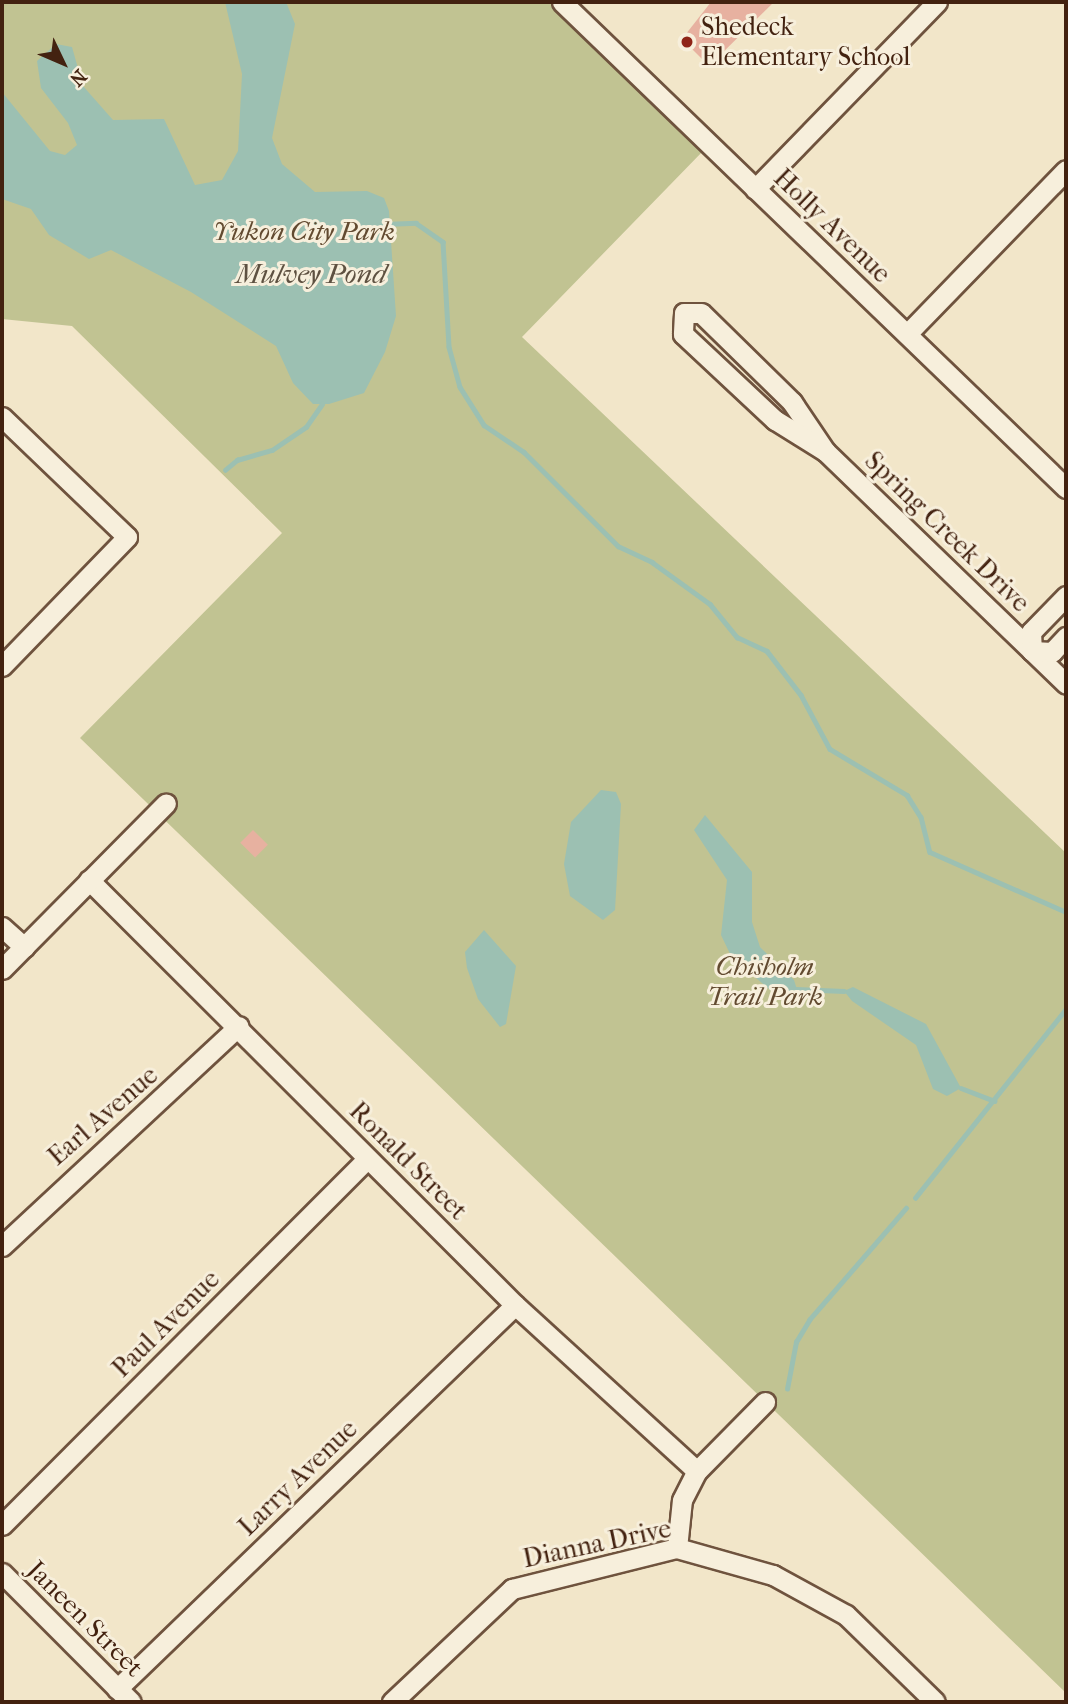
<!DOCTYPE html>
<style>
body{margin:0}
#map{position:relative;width:1068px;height:1704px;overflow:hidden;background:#f2e6c9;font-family:"IM FELL French Canon",serif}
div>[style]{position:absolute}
.green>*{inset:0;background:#c1c392}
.water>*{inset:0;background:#9cc0b2}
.stream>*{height:4.5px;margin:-2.25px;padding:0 2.25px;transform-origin:2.25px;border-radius:2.25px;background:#9cc0b2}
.building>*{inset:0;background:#e7b1a0;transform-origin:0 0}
.roads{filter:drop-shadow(2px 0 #6f533e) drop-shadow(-2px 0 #6f533e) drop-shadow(0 2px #6f533e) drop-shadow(0 -2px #6f533e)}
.minor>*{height:19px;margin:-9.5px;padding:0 9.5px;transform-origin:9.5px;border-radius:9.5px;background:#f7efdc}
.dots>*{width:19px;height:19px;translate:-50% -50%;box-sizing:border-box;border:4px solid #f7efdc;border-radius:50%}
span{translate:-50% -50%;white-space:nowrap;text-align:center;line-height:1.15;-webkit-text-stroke:6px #f7efdc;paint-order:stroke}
.poi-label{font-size:26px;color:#432210}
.left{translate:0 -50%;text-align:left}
.street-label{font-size:26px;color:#432210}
.park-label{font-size:26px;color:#624a30;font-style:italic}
.water-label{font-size:28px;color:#5e5141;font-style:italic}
.frame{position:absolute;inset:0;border:4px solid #432210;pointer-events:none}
.north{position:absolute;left:28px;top:28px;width:70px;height:70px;-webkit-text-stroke:5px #f7efdc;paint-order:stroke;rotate:134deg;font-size:19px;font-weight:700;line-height:28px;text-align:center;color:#432210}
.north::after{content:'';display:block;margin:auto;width:24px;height:32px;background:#432210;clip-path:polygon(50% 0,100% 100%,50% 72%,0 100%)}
</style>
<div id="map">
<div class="green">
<div style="clip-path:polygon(2px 2px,551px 2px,704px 150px,522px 337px,1066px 853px,1066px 1693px,80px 738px,282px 533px,72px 326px,2px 319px)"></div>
</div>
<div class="water">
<div style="clip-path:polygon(225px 2px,286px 2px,295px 24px,272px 138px,282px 164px,315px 192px,367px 191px,384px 198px,389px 211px,396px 316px,385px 352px,364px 393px,329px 404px,313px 404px,293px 383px,276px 346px,191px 292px,111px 250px,89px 259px,49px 235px,31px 209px,2px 199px,2px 92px,50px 151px,65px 155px,77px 145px,68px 123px,41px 88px,37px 61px,56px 44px,72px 47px,83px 86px,113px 120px,164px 119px,195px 185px,222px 180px,238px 151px,242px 74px)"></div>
<div style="clip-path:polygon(601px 790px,616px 792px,621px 804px,615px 910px,603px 920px,570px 896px,564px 864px,571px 822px)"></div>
<div style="clip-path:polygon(705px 815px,752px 872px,752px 922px,760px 947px,794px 980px,799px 996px,788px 1005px,732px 958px,721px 935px,727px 880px,694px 830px)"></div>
<div style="clip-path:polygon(484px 930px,516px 966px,506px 1024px,500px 1027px,478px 999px,467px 968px,465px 952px)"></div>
<div style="clip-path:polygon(853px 987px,926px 1024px,961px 1088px,947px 1096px,933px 1089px,916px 1045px,852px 1001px,844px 991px)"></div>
</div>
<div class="stream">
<div style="left:384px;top:224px;width:32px;rotate:-2deg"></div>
<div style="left:416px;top:223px;width:33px;rotate:35deg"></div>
<div style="left:443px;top:242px;width:105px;rotate:86.7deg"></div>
<div style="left:449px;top:347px;width:41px;rotate:74.6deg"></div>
<div style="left:460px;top:387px;width:45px;rotate:57.7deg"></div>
<div style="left:484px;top:425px;width:48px;rotate:34deg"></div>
<div style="left:524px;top:452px;width:133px;rotate:45deg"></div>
<div style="left:618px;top:546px;width:38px;rotate:25deg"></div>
<div style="left:652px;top:562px;width:72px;rotate:35.9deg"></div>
<div style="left:710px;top:604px;width:43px;rotate:50.7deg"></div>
<div style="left:737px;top:637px;width:33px;rotate:25deg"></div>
<div style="left:767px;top:651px;width:56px;rotate:52.3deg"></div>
<div style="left:801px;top:695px;width:61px;rotate:61.8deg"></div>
<div style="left:830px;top:749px;width:90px;rotate:30.9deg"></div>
<div style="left:907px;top:795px;width:26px;rotate:58deg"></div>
<div style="left:921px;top:817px;width:36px;rotate:76deg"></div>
<div style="left:930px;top:852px;width:149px;rotate:23.8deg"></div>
<div style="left:225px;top:470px;width:16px;rotate:-40deg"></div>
<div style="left:237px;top:460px;width:36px;rotate:-16deg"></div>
<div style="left:272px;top:450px;width:41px;rotate:-34.1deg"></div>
<div style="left:306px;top:427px;width:28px;rotate:-55deg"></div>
<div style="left:796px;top:989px;width:48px;rotate:2.4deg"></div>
<div style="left:961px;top:1088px;width:36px;rotate:21deg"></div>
<div style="left:915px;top:1198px;width:242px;rotate:-51.4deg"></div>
<div style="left:787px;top:1389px;width:48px;rotate:-79.2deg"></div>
<div style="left:796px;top:1342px;width:26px;rotate:-59deg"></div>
<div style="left:809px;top:1320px;width:148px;rotate:-49.1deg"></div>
</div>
<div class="building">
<div style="clip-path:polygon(711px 2px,774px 2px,709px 66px,682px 39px)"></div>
<div style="left:253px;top:830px;width:21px;height:18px;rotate:45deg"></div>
</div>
<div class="roads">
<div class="minor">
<div style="left:562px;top:2px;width:700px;rotate:43.96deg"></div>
<div style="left:755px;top:189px;width:261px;rotate:-45.8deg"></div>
<div style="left:907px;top:334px;width:228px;rotate:-45.9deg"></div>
<div style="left:2px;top:417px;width:173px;rotate:43.8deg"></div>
<div style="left:127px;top:537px;width:180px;rotate:134.1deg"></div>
<div style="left:825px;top:451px;width:59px;rotate:-124deg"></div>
<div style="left:792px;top:402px;width:127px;rotate:-135.6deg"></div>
<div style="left:701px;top:313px;width:17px;rotate:180deg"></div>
<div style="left:684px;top:313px;width:21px;rotate:93deg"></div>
<div style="left:683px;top:334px;width:126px;rotate:43.1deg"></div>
<div style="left:775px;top:420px;width:59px;rotate:31.8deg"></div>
<div style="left:825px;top:451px;width:335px;rotate:44deg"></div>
<div style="left:1066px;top:596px;width:50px;rotate:134.2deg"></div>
<div style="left:1031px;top:632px;width:19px;rotate:87deg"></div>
<div style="left:1032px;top:651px;width:20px;rotate:3deg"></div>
<div style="left:1052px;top:652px;width:21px;rotate:-47deg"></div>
<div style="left:89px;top:880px;width:602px;rotate:44.93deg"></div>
<div style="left:515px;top:1305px;width:246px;rotate:42.4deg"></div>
<div style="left:2px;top:927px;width:30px;rotate:42deg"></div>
<div style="left:2px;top:969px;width:233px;rotate:-45.3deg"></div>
<div style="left:2px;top:1246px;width:323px;rotate:-42.9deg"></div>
<div style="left:2px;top:1525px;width:517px;rotate:-45.08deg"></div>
<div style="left:677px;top:1548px;width:48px;rotate:-84.1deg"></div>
<div style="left:682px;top:1500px;width:33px;rotate:-63deg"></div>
<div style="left:697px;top:1471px;width:97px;rotate:-45.4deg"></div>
<div style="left:2px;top:1573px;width:182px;rotate:45deg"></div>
<div style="left:117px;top:1689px;width:553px;rotate:-43.97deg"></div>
<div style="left:392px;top:1702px;width:165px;rotate:-43.3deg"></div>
<div style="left:512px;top:1589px;width:170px;rotate:-14deg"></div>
<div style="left:677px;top:1548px;width:100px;rotate:15.7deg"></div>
<div style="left:773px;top:1575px;width:83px;rotate:28.7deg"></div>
<div style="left:846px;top:1615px;width:124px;rotate:44.3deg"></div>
</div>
</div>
<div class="dots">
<div style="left:687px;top:42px;background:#8f2418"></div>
</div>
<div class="poi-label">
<span class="left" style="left:701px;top:42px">Shedeck<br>Elementary School</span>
</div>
<div class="street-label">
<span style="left:832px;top:226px;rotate:44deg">Holly Avenue</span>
<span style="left:947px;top:532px;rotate:44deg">Spring Creek Drive</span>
<span style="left:103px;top:1116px;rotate:-41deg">Earl Avenue</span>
<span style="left:408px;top:1161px;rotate:45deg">Ronald Street</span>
<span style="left:166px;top:1324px;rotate:-45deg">Paul Avenue</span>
<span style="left:298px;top:1478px;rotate:-44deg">Larry Avenue</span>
<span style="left:597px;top:1544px;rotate:-12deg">Dianna Drive</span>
<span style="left:85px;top:1619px;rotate:45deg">Janeen Street</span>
</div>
<div class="park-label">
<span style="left:304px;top:232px">Yukon City Park</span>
<span style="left:765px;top:982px">Chisholm<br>Trail Park</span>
</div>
<div class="water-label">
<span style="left:311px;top:274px">Mulvey Pond</span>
</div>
<div class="frame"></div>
<div class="north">N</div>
</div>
